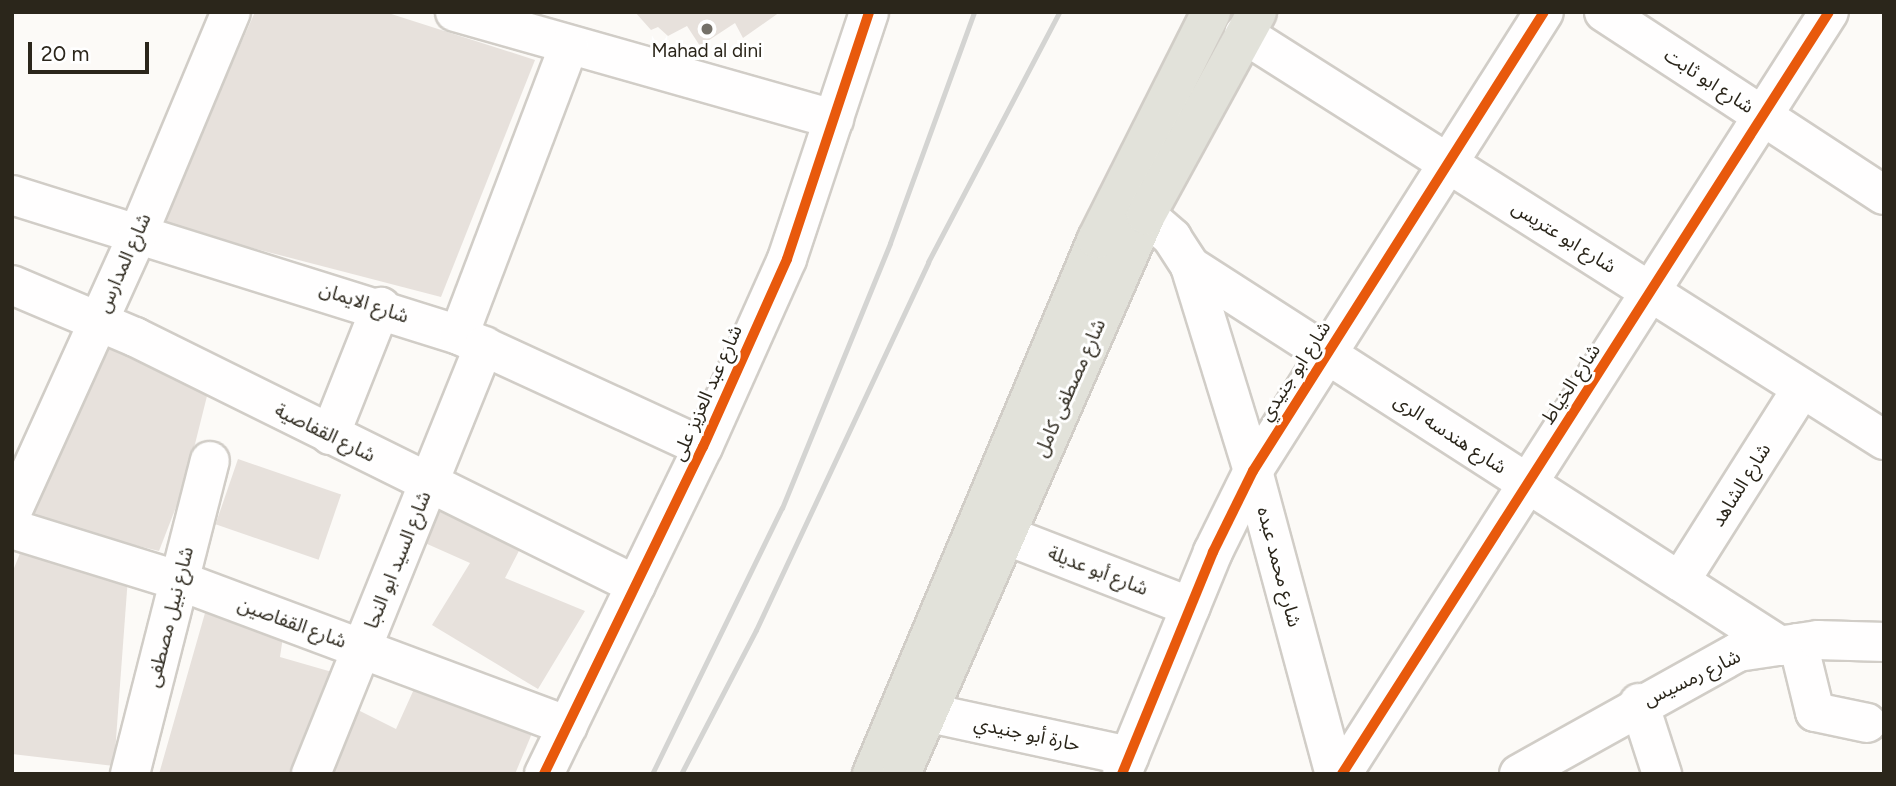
<!DOCTYPE html>
<meta charset="utf-8">
<style>
body{margin:0}
#map{position:relative;width:1896px;height:786px;overflow:hidden;background:#fcfaf7;font-family:Figtree,"Noto Sans Arabic",sans-serif}
div>[style]{position:absolute}
.building>*{inset:0;background:#e7e1dc;transform-origin:0 0}
.roads{filter:drop-shadow(2px 0 #d1cdc7) drop-shadow(-2px 0 #d1cdc7) drop-shadow(0 2px #d1cdc7) drop-shadow(0 -2px #d1cdc7)}
.minor>*{height:38px;margin:-19px;padding:0 19px;transform-origin:19px;border-radius:19px;background:#fffefe}
.major>*{height:38px;margin:-19px;padding:0 19px;transform-origin:19px;border-radius:19px;background:#e2e2da}
.rail>*{height:5px;margin:-2.5px;padding:0 2.5px;transform-origin:2.5px;border-radius:2.5px;background:#d4d4d2}
.cycleway>*{height:10px;margin:-5px;padding:0 5px;transform-origin:5px;border-radius:5px;background:#e8590c}
.dots>*{width:19px;height:19px;translate:-50% -50%;box-sizing:border-box;border:4px solid #fff;border-radius:50%}
span{translate:-50% -50%;white-space:nowrap;text-align:center;line-height:1.15;-webkit-text-stroke:6px #fff;paint-order:stroke}
.poi-label{font-size:19px;color:#2b261b}
.street-label{font-size:19px;color:#2b261b}
.frame{position:absolute;inset:0;border:14px solid #2b261b;pointer-events:none}
.scale{position:absolute;left:28px;top:42px;width:121px;height:32px;box-sizing:border-box;border:4px solid #2b261b;border-top:0;padding-left:9px;font-size:21px;line-height:24px;white-space:nowrap;color:#2b261b;-webkit-text-stroke:5px #fff;paint-order:stroke}
</style>
<div id="map">
<div class="building">
<div style="clip-path:polygon(255px 12px,385px 12px,535px 60px,441px 297px,160px 224px)"></div>
<div style="clip-path:polygon(635px 12px,780px 12px,743px 38px,735px 23px,700px 46px,687px 26px,668px 36px,658px 27px,651px 30px)"></div>
<div style="clip-path:polygon(108px 346px,208px 392px,185px 484px,159px 551px,19px 517px)"></div>
<div style="left:238px;top:459px;width:109px;height:69px;rotate:19deg"></div>
<div style="clip-path:polygon(436px 502px,524px 541px,505px 578px,585px 611px,538px 689px,432px 625px,470px 563px,416px 539px)"></div>
<div style="clip-path:polygon(23px 546px,128px 577px,114px 766px,12px 754px,12px 573px)"></div>
<div style="clip-path:polygon(207px 606px,284px 630px,280px 657px,332px 672px,301px 774px,159px 774px)"></div>
<div style="clip-path:polygon(419px 678px,538px 719px,515px 774px,321px 774px,354px 708px,396px 729px)"></div>
</div>
<div class="roads">
<div class="minor">
<div style="left:455px;top:12px;width:394px;rotate:15.8deg"></div>
<div style="left:1604px;top:12px;width:334px;rotate:33.2deg"></div>
<div style="left:1244px;top:34px;width:758px;rotate:32.39deg"></div>
<div style="left:12px;top:195px;width:468px;rotate:17.4deg"></div>
<div style="left:459px;top:335px;width:268px;rotate:24.7deg"></div>
<div style="left:1146px;top:215px;width:35px;rotate:41deg"></div>
<div style="left:1172px;top:238px;width:33px;rotate:57deg"></div>
<div style="left:1190px;top:266px;width:214px;rotate:72.9deg"></div>
<div style="left:1253px;top:471px;width:314px;rotate:74.9deg"></div>
<div style="left:1190px;top:266px;width:702px;rotate:32.78deg"></div>
<div style="left:12px;top:285px;width:134px;rotate:22.9deg"></div>
<div style="left:135px;top:337px;width:559px;rotate:26.34deg"></div>
<div style="left:459px;top:335px;width:309px;rotate:-69.2deg"></div>
<div style="left:330px;top:435px;width:138px;rotate:-68.3deg"></div>
<div style="left:12px;top:512px;width:305px;rotate:-65.6deg"></div>
<div style="left:138px;top:234px;width:241px;rotate:-67.3deg"></div>
<div style="left:12px;top:529px;width:176px;rotate:17.2deg"></div>
<div style="left:180px;top:581px;width:414px;rotate:20.5deg"></div>
<div style="left:1005px;top:535px;width:199px;rotate:21.2deg"></div>
<div style="left:1680px;top:581px;width:228px;rotate:-57.7deg"></div>
<div style="left:1798px;top:643px;width:71px;rotate:76.2deg"></div>
<div style="left:1815px;top:712px;width:53px;rotate:11.9deg"></div>
<div style="left:1639px;top:703px;width:75px;rotate:72.1deg"></div>
<div style="left:925px;top:712px;width:209px;rotate:12.2deg"></div>
<div style="left:130px;top:774px;width:323px;rotate:-75.7deg"></div>
<div style="left:311px;top:774px;width:462px;rotate:-68deg"></div>
<div style="left:544px;top:774px;width:364px;rotate:-64.1deg"></div>
<div style="left:703px;top:447px;width:206px;rotate:-65.9deg"></div>
<div style="left:787px;top:259px;width:260px;rotate:-71.6deg"></div>
<div style="left:1122px;top:774px;width:240px;rotate:-67.7deg"></div>
<div style="left:1213px;top:552px;width:90px;rotate:-63.7deg"></div>
<div style="left:1253px;top:471px;width:543px;rotate:-57.63deg"></div>
<div style="left:1342px;top:774px;width:904px;rotate:-57.42deg"></div>
<div style="left:1519px;top:774px;width:251px;rotate:-29.1deg"></div>
<div style="left:1738px;top:652px;width:81px;rotate:-8.5deg"></div>
<div style="left:1818px;top:640px;width:66px;rotate:1.7deg"></div>
</div>
<div class="major">
<div style="left:872px;top:774px;width:580px;rotate:-67.19deg"></div>
<div style="left:1097px;top:239px;width:254px;rotate:-63.3deg"></div>
<div style="left:901px;top:774px;width:610px;rotate:-66.33deg"></div>
<div style="left:1146px;top:215px;width:231px;rotate:-61.3deg"></div>
</div>
</div>
<div class="rail">
<div style="left:652px;top:774px;width:296px;rotate:-64deg"></div>
<div style="left:782px;top:508px;width:286px;rotate:-67.8deg"></div>
<div style="left:890px;top:243px;width:246px;rotate:-70deg"></div>
<div style="left:681px;top:774px;width:162px;rotate:-62.5deg"></div>
<div style="left:756px;top:630px;width:406px;rotate:-64.9deg"></div>
<div style="left:928px;top:262px;width:282px;rotate:-62.3deg"></div>
</div>
<div class="cycleway">
<div style="left:544px;top:774px;width:364px;rotate:-64.1deg"></div>
<div style="left:703px;top:447px;width:206px;rotate:-65.9deg"></div>
<div style="left:787px;top:259px;width:260px;rotate:-71.6deg"></div>
<div style="left:1122px;top:774px;width:240px;rotate:-67.7deg"></div>
<div style="left:1213px;top:552px;width:90px;rotate:-63.7deg"></div>
<div style="left:1253px;top:471px;width:543px;rotate:-57.63deg"></div>
<div style="left:1342px;top:774px;width:904px;rotate:-57.42deg"></div>
</div>
<div class="dots">
<div style="left:707px;top:29px;background:#747068"></div>
</div>
<div class="poi-label">
<span style="left:707px;top:51px">Mahad al dini</span>
</div>
<div class="street-label">
<span style="left:1709px;top:81px;rotate:33deg">شارع ابو ثابت</span>
<span style="left:1564px;top:237px;rotate:32deg">شارع ابو عتريس</span>
<span style="left:124px;top:263px;rotate:-66deg">شارع المدارس</span>
<span style="left:364px;top:303px;rotate:18deg">شارع الايمان</span>
<span style="left:1295px;top:371px;rotate:-57deg">شارع ابو جنيدي</span>
<span style="left:1571px;top:384px;rotate:-57deg">شارع الخياط</span>
<span style="left:1070px;top:388px;rotate:-66deg">شارع مصطفى كامل</span>
<span style="left:707px;top:393px;rotate:-66deg">شارع عبد العزيز على</span>
<span style="left:325px;top:433px;rotate:26deg">شارع القفاصية</span>
<span style="left:1450px;top:434px;rotate:33deg">شارع هندسه الرى</span>
<span style="left:1741px;top:485px;rotate:-58deg">شارع الشاهد</span>
<span style="left:398px;top:560px;rotate:-68deg">شارع السيد ابو النجا</span>
<span style="left:1279px;top:567px;rotate:75deg">شارع محمد عبده</span>
<span style="left:1098px;top:571px;rotate:21deg">شارع أبو عديلة</span>
<span style="left:170px;top:617px;rotate:-76deg">شارع نبيل مصطفى</span>
<span style="left:292px;top:623px;rotate:20deg">شارع القفاصين</span>
<span style="left:1692px;top:678px;rotate:-26deg">شارع رمسيس</span>
<span style="left:1027px;top:734px;rotate:12deg">حارة أبو جنيدي</span>
</div>
<div class="frame"></div>
<div class="scale">20 m</div>
</div>
